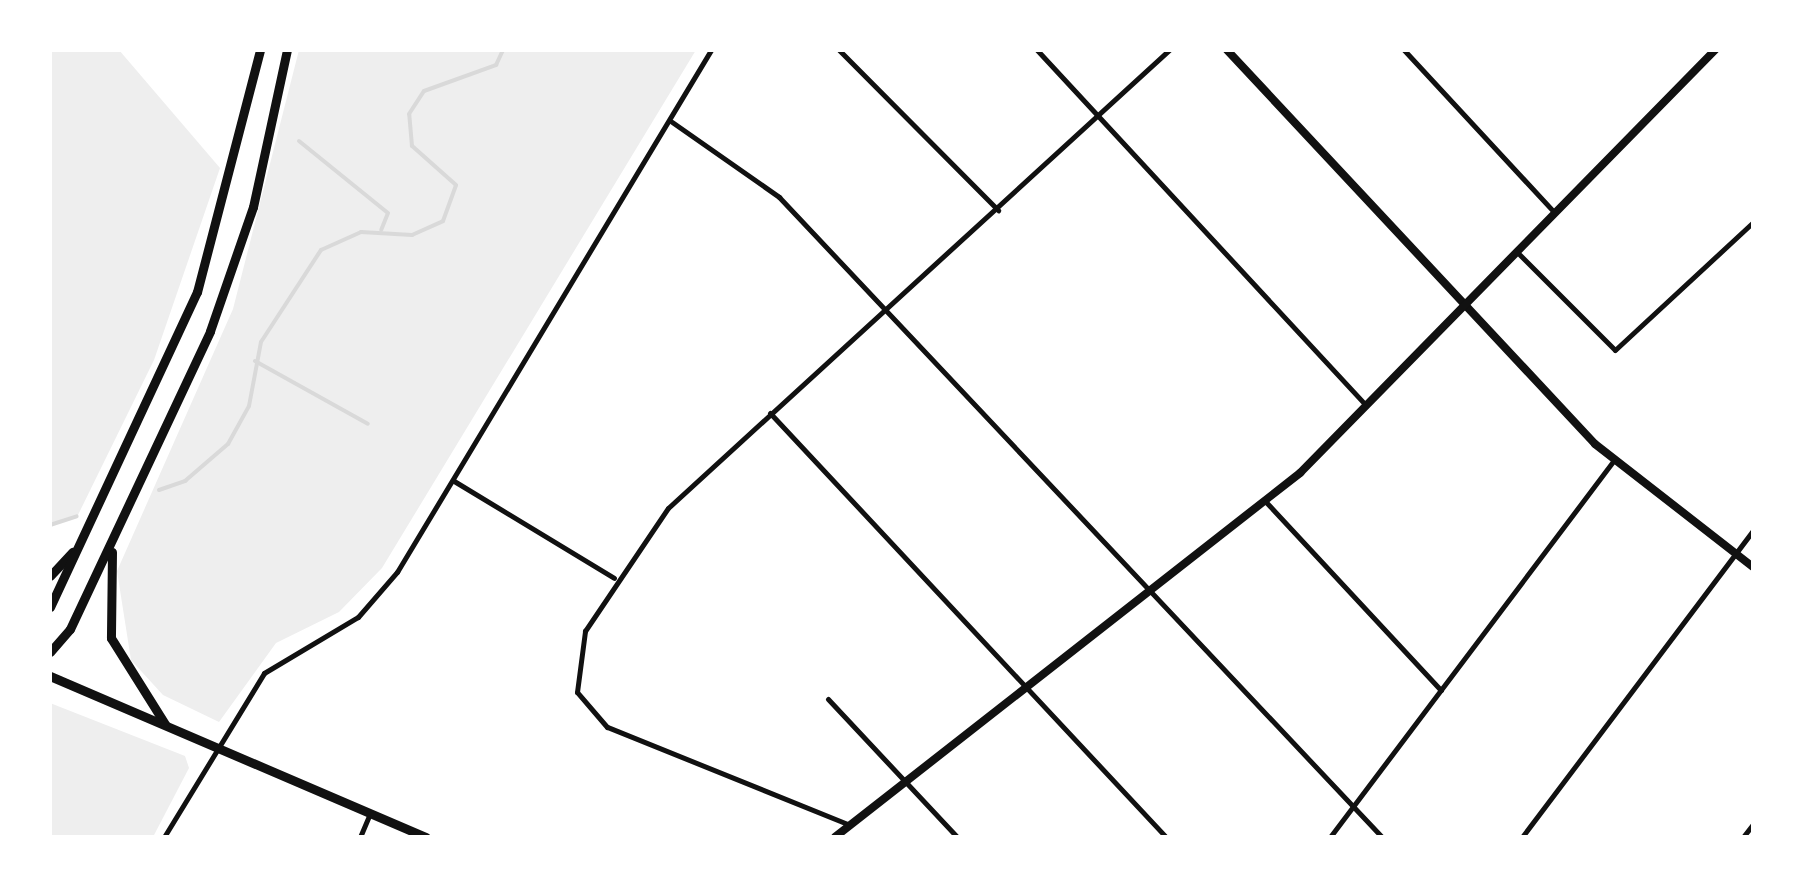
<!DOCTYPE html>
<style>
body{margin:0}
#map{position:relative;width:1803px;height:887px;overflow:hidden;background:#fff;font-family:"Source Serif 4",serif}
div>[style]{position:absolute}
.green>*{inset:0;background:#eee}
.stream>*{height:4px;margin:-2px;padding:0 2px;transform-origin:2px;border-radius:2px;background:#d9d9d9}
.minor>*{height:5px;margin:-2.5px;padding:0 2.5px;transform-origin:2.5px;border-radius:2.5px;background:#111}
.tertiary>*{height:8px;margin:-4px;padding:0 4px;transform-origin:4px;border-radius:4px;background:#111}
.primary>*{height:9px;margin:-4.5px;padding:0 4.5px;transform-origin:4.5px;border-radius:4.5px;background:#111}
span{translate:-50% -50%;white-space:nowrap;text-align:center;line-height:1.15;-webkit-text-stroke:10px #fff;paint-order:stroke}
.frame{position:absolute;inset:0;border:52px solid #fff;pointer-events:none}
</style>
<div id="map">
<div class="green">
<div style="clip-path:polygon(50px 50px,119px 50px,220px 168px,154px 360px,77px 517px,50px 526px)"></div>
<div style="clip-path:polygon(299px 50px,696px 50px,382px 568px,339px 612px,276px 643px,219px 722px,163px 695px,131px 660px,117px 571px,233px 309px)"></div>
<div style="clip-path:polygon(50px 703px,185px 756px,189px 768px,153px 837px,50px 837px)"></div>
</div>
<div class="stream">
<div style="left:299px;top:141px;width:114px;rotate:39deg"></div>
<div style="left:388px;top:213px;width:18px;rotate:112deg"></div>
<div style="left:255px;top:361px;width:129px;rotate:29.1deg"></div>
<div style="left:159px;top:490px;width:28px;rotate:-19deg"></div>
<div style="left:185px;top:481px;width:57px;rotate:-40.7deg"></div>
<div style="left:228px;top:444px;width:43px;rotate:-61.1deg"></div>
<div style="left:249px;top:406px;width:65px;rotate:-79.4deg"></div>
<div style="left:261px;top:342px;width:110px;rotate:-56.9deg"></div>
<div style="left:321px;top:250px;width:44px;rotate:-24.2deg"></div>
<div style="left:361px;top:232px;width:51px;rotate:3.4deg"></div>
<div style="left:412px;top:235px;width:34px;rotate:-24deg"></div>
<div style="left:443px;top:221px;width:38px;rotate:-70deg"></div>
<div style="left:456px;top:185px;width:59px;rotate:-138.4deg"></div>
<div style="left:412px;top:146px;width:32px;rotate:-95deg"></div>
<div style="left:409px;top:114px;width:27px;rotate:-57deg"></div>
<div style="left:424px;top:91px;width:77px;rotate:-19.9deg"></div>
<div style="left:496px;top:65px;width:17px;rotate:-65deg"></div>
<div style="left:50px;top:525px;width:28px;rotate:-18deg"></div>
</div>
<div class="minor">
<div style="left:839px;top:50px;width:226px;rotate:45.2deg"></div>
<div style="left:1037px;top:50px;width:484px;rotate:47.2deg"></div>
<div style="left:1404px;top:50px;width:222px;rotate:47.2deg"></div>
<div style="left:672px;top:122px;width:131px;rotate:35deg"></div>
<div style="left:779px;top:197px;width:879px;rotate:46.71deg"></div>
<div style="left:1520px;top:255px;width:134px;rotate:45deg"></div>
<div style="left:1615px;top:350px;width:188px;rotate:-42.8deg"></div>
<div style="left:770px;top:413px;width:580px;rotate:46.96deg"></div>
<div style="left:454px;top:481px;width:187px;rotate:31.2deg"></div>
<div style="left:1266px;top:502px;width:257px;rotate:47.1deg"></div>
<div style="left:828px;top:699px;width:189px;rotate:46.9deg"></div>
<div style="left:850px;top:825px;width:262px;rotate:-158deg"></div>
<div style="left:607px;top:727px;width:46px;rotate:-130.6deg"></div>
<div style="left:577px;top:692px;width:62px;rotate:-82.5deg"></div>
<div style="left:585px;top:631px;width:148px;rotate:-56deg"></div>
<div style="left:668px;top:508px;width:679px;rotate:-42.43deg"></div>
<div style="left:164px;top:837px;width:192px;rotate:-58.6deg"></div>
<div style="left:264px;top:673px;width:109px;rotate:-30.8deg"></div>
<div style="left:358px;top:617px;width:60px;rotate:-49.1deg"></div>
<div style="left:397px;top:572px;width:609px;rotate:-58.97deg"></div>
<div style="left:360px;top:837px;width:26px;rotate:-67deg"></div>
<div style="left:1330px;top:837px;width:471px;rotate:-53deg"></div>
<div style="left:1522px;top:837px;width:383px;rotate:-53deg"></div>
<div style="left:1743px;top:837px;width:16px;rotate:-52deg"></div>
</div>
<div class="tertiary">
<div style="left:1227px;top:50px;width:539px;rotate:46.95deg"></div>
<div style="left:1595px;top:444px;width:200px;rotate:37.9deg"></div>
<div style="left:835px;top:837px;width:591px;rotate:-38.05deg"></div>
<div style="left:1300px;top:473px;width:593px;rotate:-45.55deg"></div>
</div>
<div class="primary">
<div style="left:112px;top:552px;width:86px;rotate:90.7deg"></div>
<div style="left:111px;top:638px;width:102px;rotate:57.9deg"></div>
<div style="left:50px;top:576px;width:33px;rotate:-47deg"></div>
<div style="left:50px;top:607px;width:348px;rotate:-65deg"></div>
<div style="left:197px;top:292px;width:250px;rotate:-75.4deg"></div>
<div style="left:50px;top:652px;width:30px;rotate:-49deg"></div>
<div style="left:70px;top:629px;width:329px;rotate:-64.8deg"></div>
<div style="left:210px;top:331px;width:131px;rotate:-70.9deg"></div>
<div style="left:253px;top:207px;width:161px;rotate:-77.8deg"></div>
<div style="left:50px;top:676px;width:409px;rotate:23.2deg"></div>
</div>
<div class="frame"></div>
</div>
